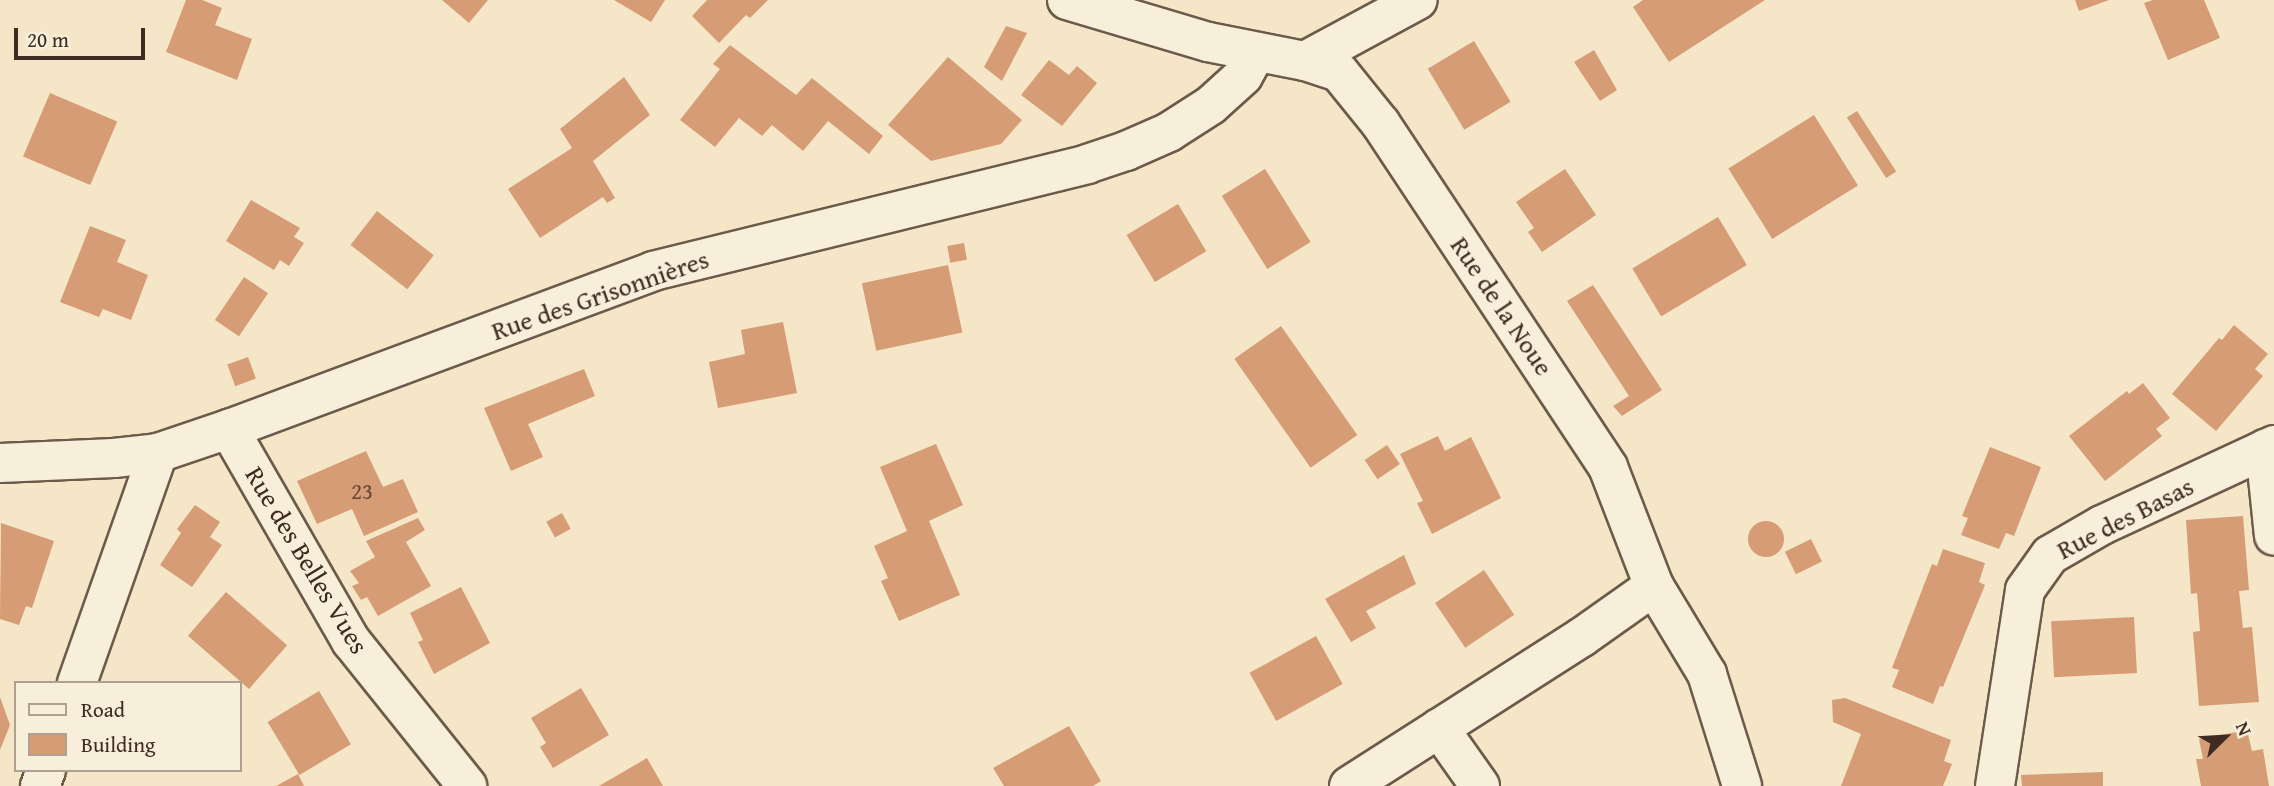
<!DOCTYPE html>
<meta charset="utf-8">
<style>
body{margin:0}
#map{position:relative;width:2274px;height:786px;overflow:hidden;background:#f5e6c7;font-family:"Gentium Book Plus",serif}
div>[style]{position:absolute}
.building>*{inset:0;background:#d69c75;transform-origin:0 0}
.round{border-radius:50%}
.roads{filter:drop-shadow(2px 0 #6c5a4a) drop-shadow(-2px 0 #6c5a4a) drop-shadow(0 2px #6c5a4a) drop-shadow(0 -2px #6c5a4a)}
.minor>*{height:38px;margin:-19px;padding:0 19px;transform-origin:19px;border-radius:19px;background:#f8efdb}
span{translate:-50% -50%;white-space:nowrap;text-align:center;line-height:1.15;-webkit-text-stroke:5px #f8efdb;paint-order:stroke}
.number-label{font-size:23px;color:#654736}
.number-label span{-webkit-text-stroke-width:0}
.street-label{font-size:26px;color:#3f2b21}
.legend{position:absolute;left:14px;top:681px;width:228px;height:91px;box-sizing:border-box;background:#f8efdb;border:2px solid #aea191;margin:0;padding:9px 12px;list-style:none;font-size:21px;color:#3f2b21}
.legend li{display:flex;align-items:center;gap:14px;height:35px}
.legend b{width:35px;border:2px solid #aea191}
.north{position:absolute;left:2190px;top:702px;width:70px;height:70px;-webkit-text-stroke:5px #f8efdb;paint-order:stroke;rotate:66deg;font-size:19px;font-weight:700;line-height:28px;text-align:center;color:#3f2b21}
.north::after{content:'';display:block;margin:auto;width:24px;height:32px;background:#3f2b21;clip-path:polygon(50% 0,100% 100%,50% 72%,0 100%)}
.scale{position:absolute;left:14px;top:28px;width:131px;height:32px;box-sizing:border-box;border:4px solid #3f2b21;border-top:0;padding-left:9px;font-size:21px;line-height:24px;white-space:nowrap;color:#3f2b21;-webkit-text-stroke:5px #f8efdb;paint-order:stroke}
</style>
<div id="map">
<div class="building">
<div style="clip-path:polygon(186px 0,202px 0,222px 8px,215px 25px,252px 39px,237px 80px,166px 52px)"></div>
<div style="clip-path:polygon(442px 0,488px 0,469px 23px)"></div>
<div style="clip-path:polygon(614px 0,665px 0,651px 22px)"></div>
<div style="clip-path:polygon(707px 0,768px 0,750px 18px,746px 15px,719px 43px,692px 16px)"></div>
<div style="clip-path:polygon(1643px 0,1765px 0,1669px 62px,1633px 7px)"></div>
<div style="clip-path:polygon(2075px 0,2109px 0,2079px 11px)"></div>
<div style="clip-path:polygon(2153px 0,2204px 0,2220px 38px,2168px 60px,2144px 3px)"></div>
<div style="clip-path:polygon(1006px 26px,1027px 33px,1002px 81px,984px 67px)"></div>
<div style="left:1474px;top:41px;width:71px;height:54px;rotate:59deg"></div>
<div style="clip-path:polygon(730px 45px,796px 95px,812px 78px,883px 136px,869px 154px,828px 121px,803px 151px,772px 125px,762px 136px,739px 118px,715px 147px,680px 120px,720px 69px,713px 64px)"></div>
<div style="clip-path:polygon(1594px 50px,1617px 90px,1600px 101px,1574px 62px)"></div>
<div style="clip-path:polygon(948px 57px,1022px 120px,1001px 144px,931px 161px,888px 125px)"></div>
<div style="clip-path:polygon(1049px 60px,1069px 75px,1077px 66px,1097px 83px,1062px 126px,1021px 95px)"></div>
<div style="clip-path:polygon(624px 77px,650px 115px,593px 161px,615px 198px,607px 203px,603px 197px,540px 238px,508px 189px,572px 148px,560px 129px)"></div>
<div style="left:50px;top:93px;width:73px;height:69px;rotate:23deg"></div>
<div style="left:1857px;top:111px;width:72px;height:12px;rotate:57deg"></div>
<div style="left:1814px;top:115px;width:83px;height:101px;rotate:58deg"></div>
<div style="left:1265px;top:169px;width:86px;height:51px;rotate:58deg"></div>
<div style="clip-path:polygon(1565px 169px,1596px 215px,1542px 252px,1528px 232px,1534px 228px,1516px 202px)"></div>
<div style="clip-path:polygon(251px 200px,300px 228px,294px 237px,304px 243px,289px 266px,280px 260px,274px 270px,226px 241px)"></div>
<div style="left:1178px;top:204px;width:55px;height:60px;rotate:59deg"></div>
<div style="left:377px;top:211px;width:72px;height:43px;rotate:38deg"></div>
<div style="left:1718px;top:217px;width:56px;height:100px;rotate:59deg"></div>
<div style="clip-path:polygon(90px 226px,126px 240px,117px 262px,148px 275px,131px 320px,103px 309px,99px 317px,60px 302px)"></div>
<div style="left:964px;top:243px;width:17px;height:17px;rotate:80deg"></div>
<div style="left:948px;top:265px;width:69px;height:88px;rotate:78deg"></div>
<div style="left:244px;top:277px;width:29px;height:52px;rotate:34deg"></div>
<div style="clip-path:polygon(1593px 285px,1662px 390px,1622px 416px,1613px 406px,1629px 396px,1567px 301px)"></div>
<div style="clip-path:polygon(783px 322px,797px 393px,718px 408px,709px 362px,745px 354px,741px 330px)"></div>
<div style="clip-path:polygon(2234px 325px,2268px 354px,2255px 369px,2263px 376px,2216px 431px,2172px 394px,2219px 338px,2222px 340px)"></div>
<div style="left:1281px;top:326px;width:133px;height:57px;rotate:55deg"></div>
<div style="left:248px;top:357px;width:23px;height:22px;rotate:70deg"></div>
<div style="clip-path:polygon(584px 369px,595px 396px,528px 424px,543px 457px,511px 471px,484px 408px)"></div>
<div style="clip-path:polygon(2143px 383px,2170px 418px,2156px 429px,2162px 436px,2105px 481px,2069px 436px,2127px 391px,2129px 394px)"></div>
<div style="clip-path:polygon(1438px 436px,1445px 451px,1471px 437px,1501px 498px,1432px 534px,1417px 503px,1423px 501px,1400px 454px)"></div>
<div style="clip-path:polygon(936px 444px,963px 505px,929px 521px,960px 595px,899px 621px,881px 581px,888px 578px,874px 546px,907px 531px,880px 467px)"></div>
<div style="left:1387px;top:445px;width:23px;height:27px;rotate:56deg"></div>
<div style="clip-path:polygon(1990px 447px,2041px 467px,2014px 536px,2006px 533px,1999px 549px,1961px 535px,1968px 518px,1962px 516px)"></div>
<div style="clip-path:polygon(366px 451px,383px 487px,403px 479px,418px 512px,364px 536px,352px 509px,317px 524px,297px 481px)"></div>
<div style="clip-path:polygon(195px 505px,220px 522px,210px 537px,222px 545px,192px 587px,160px 565px,181px 533px,177px 529px)"></div>
<div style="left:562px;top:513px;width:18px;height:18px;rotate:61deg"></div>
<div style="clip-path:polygon(2243px 516px,2249px 590px,2239px 591px,2243px 628px,2252px 627px,2259px 702px,2199px 706px,2193px 632px,2200px 631px,2197px 593px,2191px 594px,2186px 520px)"></div>
<div style="clip-path:polygon(418px 518px,425px 530px,406px 542px,431px 586px,378px 616px,367px 597px,361px 600px,352px 586px,359px 583px,350px 571px,375px 557px,366px 541px)"></div>
<div class="round" style="left:1748px;top:521px;width:36px;height:36px"></div>
<div style="clip-path:polygon(1px 523px,54px 541px,32px 608px,26px 606px,19px 625px,0 619px)"></div>
<div style="left:1811px;top:539px;width:25px;height:29px;rotate:64deg"></div>
<div style="clip-path:polygon(1943px 549px,1985px 563px,1979px 582px,1985px 585px,1943px 687px,1940px 686px,1933px 704px,1892px 687px,1899px 670px,1892px 668px,1932px 564px,1937px 566px)"></div>
<div style="clip-path:polygon(1404px 555px,1416px 584px,1366px 611px,1376px 628px,1351px 642px,1325px 599px)"></div>
<div style="left:1484px;top:570px;width:54px;height:59px;rotate:56deg"></div>
<div style="clip-path:polygon(461px 587px,490px 643px,434px 674px,418px 642px,423px 640px,410px 613px)"></div>
<div style="left:226px;top:592px;width:81px;height:58px;rotate:41deg"></div>
<div style="left:2134px;top:617px;width:56px;height:83px;rotate:87deg"></div>
<div style="left:1316px;top:636px;width:55px;height:76px;rotate:61deg"></div>
<div style="clip-path:polygon(581px 688px,609px 735px,553px 768px,540px 747px,546px 743px,531px 718px)"></div>
<div style="left:319px;top:691px;width:62px;height:60px;rotate:59deg"></div>
<div style="clip-path:polygon(0 697px,10px 725px,0 750px)"></div>
<div style="clip-path:polygon(1845px 698px,1951px 740px,1944px 761px,1952px 764px,1943px 786px,1841px 786px,1861px 734px,1833px 722px,1832px 700px)"></div>
<div style="clip-path:polygon(1069px 726px,1101px 781px,1093px 786px,1004px 786px,993px 768px)"></div>
<div style="clip-path:polygon(2247px 730px,2252px 751px,2263px 749px,2269px 786px,2201px 786px,2196px 759px,2203px 759px,2199px 739px)"></div>
<div style="clip-path:polygon(647px 758px,663px 786px,599px 786px)"></div>
<div style="clip-path:polygon(2103px 772px,2103px 786px,2022px 786px,2021px 775px)"></div>
<div style="clip-path:polygon(298px 774px,304px 786px,276px 786px)"></div>
</div>
<div class="roads">
<div class="minor">
<div style="left:1067px;top:0;width:147px;rotate:16.6deg"></div>
<div style="left:1208px;top:42px;width:99px;rotate:11.1deg"></div>
<div style="left:1305px;top:61px;width:36px;rotate:18deg"></div>
<div style="left:1339px;top:72px;width:67px;rotate:51.1deg"></div>
<div style="left:1381px;top:124px;width:411px;rotate:56.5deg"></div>
<div style="left:1608px;top:467px;width:128px;rotate:68.9deg"></div>
<div style="left:1654px;top:586px;width:103px;rotate:58.9deg"></div>
<div style="left:1707px;top:674px;width:117px;rotate:72.6deg"></div>
<div style="left:1305px;top:61px;width:128px;rotate:-28.4deg"></div>
<div style="left:229px;top:429px;width:245px;rotate:60.1deg"></div>
<div style="left:351px;top:641px;width:186px;rotate:51.3deg"></div>
<div style="left:2265px;top:449px;width:87px;rotate:84.1deg"></div>
<div style="left:0;top:463px;width:114px;rotate:-2.5deg"></div>
<div style="left:114px;top:458px;width:44px;rotate:-6.5deg"></div>
<div style="left:77px;top:683px;width:244px;rotate:-70.6deg"></div>
<div style="left:158px;top:453px;width:75px;rotate:-18.7deg"></div>
<div style="left:229px;top:429px;width:452px;rotate:-20.4deg"></div>
<div style="left:653px;top:271px;width:447px;rotate:-13.8deg"></div>
<div style="left:1087px;top:164px;width:41px;rotate:-18.4deg"></div>
<div style="left:1126px;top:151px;width:47px;rotate:-23.8deg"></div>
<div style="left:1169px;top:132px;width:50px;rotate:-32.7deg"></div>
<div style="left:1211px;top:105px;width:43px;rotate:-42.2deg"></div>
<div style="left:1243px;top:76px;width:26px;rotate:-61deg"></div>
<div style="left:1439px;top:728px;width:71px;rotate:54.7deg"></div>
<div style="left:40px;top:786px;width:17px;rotate:-69deg"></div>
<div style="left:1349px;top:786px;width:277px;rotate:-32.6deg"></div>
<div style="left:1582px;top:637px;width:88px;rotate:-35.3deg"></div>
<div style="left:1995px;top:786px;width:198px;rotate:-81.3deg"></div>
<div style="left:2025px;top:590px;width:43px;rotate:-54.5deg"></div>
<div style="left:2050px;top:555px;width:60px;rotate:-30deg"></div>
<div style="left:2102px;top:525px;width:190px;rotate:-24.9deg"></div>
</div>
</div>
<div class="number-label">
<span style="left:362px;top:491px">23</span>
</div>
<div class="street-label">
<span style="left:600px;top:295px;rotate:-19deg">Rue des Grisonnières</span>
<span style="left:1502px;top:306px;rotate:56deg">Rue de la Noue</span>
<span style="left:2125px;top:518px;rotate:-27deg">Rue des Basas</span>
<span style="left:307px;top:560px;rotate:59deg">Rue des Belles Vues</span>
</div>
<ul class="legend">
<li><b style="height:9px;background:#f8efdb"></b>Road</li>
<li><b style="height:19px;background:#d69c75"></b>Building</li>
</ul>
<div class="north">N</div>
<div class="scale">20 m</div>
</div>
